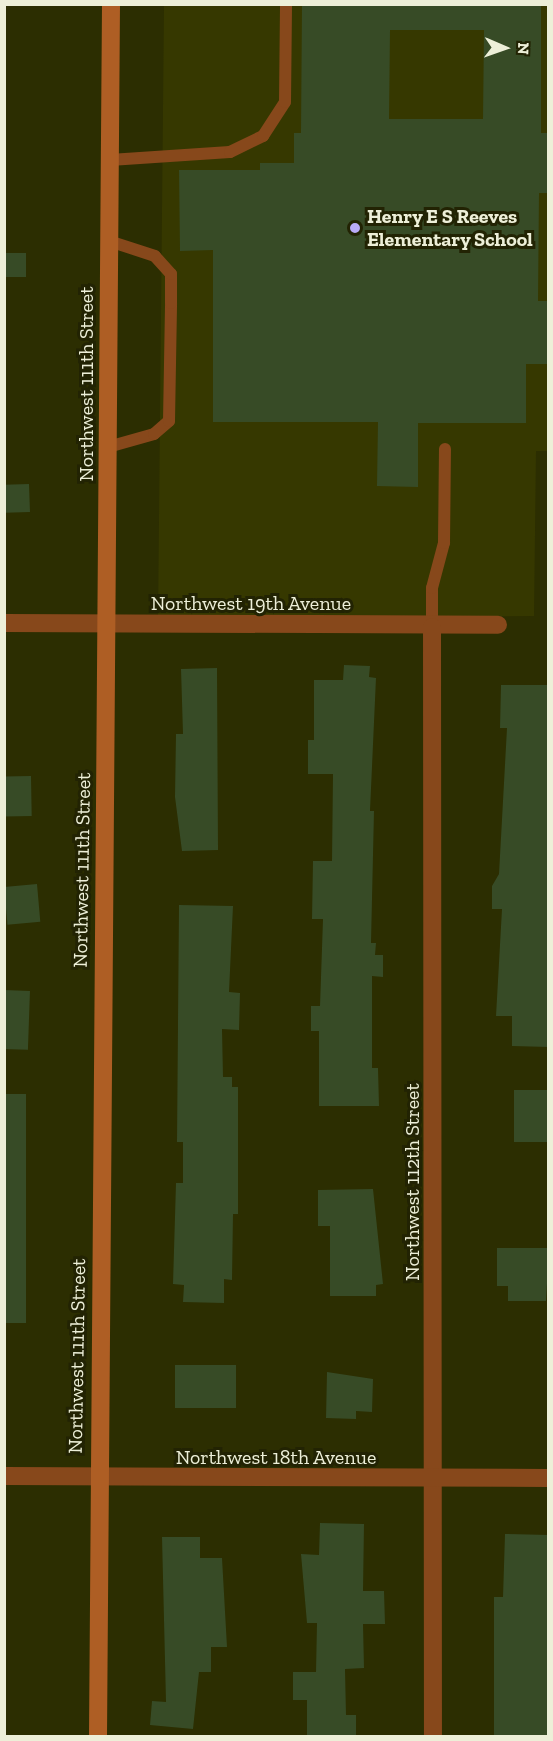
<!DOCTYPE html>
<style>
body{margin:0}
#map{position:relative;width:553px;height:1741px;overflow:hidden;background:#2c2e01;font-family:"Zilla Slab",serif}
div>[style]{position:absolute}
.built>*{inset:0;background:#363800}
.building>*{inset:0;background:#374b26;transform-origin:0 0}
.lane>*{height:12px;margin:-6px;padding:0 6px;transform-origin:6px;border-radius:6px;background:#87481b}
.street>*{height:18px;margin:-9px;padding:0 9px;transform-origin:9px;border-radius:9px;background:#87481b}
.secondary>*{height:18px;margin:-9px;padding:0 9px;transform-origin:9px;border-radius:9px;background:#ae5e24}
.dots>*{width:16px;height:16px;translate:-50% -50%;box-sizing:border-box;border:3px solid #222303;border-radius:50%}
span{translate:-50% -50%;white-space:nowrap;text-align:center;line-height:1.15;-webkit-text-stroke:6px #222303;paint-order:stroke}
.poi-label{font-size:20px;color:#edefd8;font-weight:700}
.left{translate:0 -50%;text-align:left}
.street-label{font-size:20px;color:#edefd8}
.frame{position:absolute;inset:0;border:6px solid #edefd8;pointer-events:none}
.north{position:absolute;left:475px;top:18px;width:60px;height:60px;-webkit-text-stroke:4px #222303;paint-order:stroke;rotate:92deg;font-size:16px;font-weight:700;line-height:24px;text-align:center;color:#edefd8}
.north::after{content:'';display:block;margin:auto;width:21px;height:27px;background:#edefd8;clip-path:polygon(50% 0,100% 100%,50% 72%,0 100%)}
</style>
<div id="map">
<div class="built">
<div style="clip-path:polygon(164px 5px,548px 5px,548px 451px,536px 451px,534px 616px,158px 620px)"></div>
</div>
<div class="building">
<div style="clip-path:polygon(evenodd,302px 4px,541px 4px,541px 133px,549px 133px,549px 193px,539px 193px,538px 301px,549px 301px,549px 364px,526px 364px,526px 423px,418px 423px,418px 487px,377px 486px,378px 422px,213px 422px,213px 250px,180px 251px,179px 170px,260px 170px,260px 163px,294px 163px,294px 133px,301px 133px,302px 4px,390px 30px,484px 30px,483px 119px,389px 119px,390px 30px)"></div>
<div style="left:4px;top:253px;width:22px;height:24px"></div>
<div style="left:29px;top:484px;width:28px;height:25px;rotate:88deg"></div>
<div style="clip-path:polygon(344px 665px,370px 666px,369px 677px,376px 678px,370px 811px,374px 811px,371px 943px,376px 943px,375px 955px,383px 955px,383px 977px,372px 976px,372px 1068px,378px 1068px,379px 1106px,319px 1106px,319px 1031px,311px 1031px,311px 1006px,320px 1006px,323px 919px,312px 919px,313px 861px,332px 861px,333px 774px,308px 774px,308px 740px,314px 740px,314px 680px,343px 680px)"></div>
<div style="clip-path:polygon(217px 668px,218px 850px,182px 851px,175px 797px,176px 734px,183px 734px,181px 669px)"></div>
<div style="clip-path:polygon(501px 685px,549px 685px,549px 1047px,512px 1046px,512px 1016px,496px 1016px,502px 909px,492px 909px,492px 886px,499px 874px,507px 728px,500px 728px)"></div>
<div style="left:31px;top:776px;width:40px;height:27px;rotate:89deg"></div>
<div style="left:37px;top:884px;width:38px;height:33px;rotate:85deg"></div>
<div style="clip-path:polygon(179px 905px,233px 906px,229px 992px,240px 993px,239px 1030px,222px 1029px,223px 1077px,232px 1077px,232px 1087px,238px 1087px,238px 1214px,233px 1214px,232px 1280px,224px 1279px,224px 1303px,183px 1302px,184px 1285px,173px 1284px,176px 1183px,183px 1183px,183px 1142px,177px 1142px)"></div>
<div style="left:4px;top:990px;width:26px;height:59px;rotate:2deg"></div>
<div style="left:514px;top:1090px;width:35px;height:52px"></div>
<div style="left:26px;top:1094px;width:229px;height:22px;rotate:90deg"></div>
<div style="clip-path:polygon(373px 1189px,383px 1284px,376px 1285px,376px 1296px,330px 1296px,330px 1226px,318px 1226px,318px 1190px)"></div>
<div style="clip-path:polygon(497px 1248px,549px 1248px,546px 1301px,508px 1301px,508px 1286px,497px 1286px)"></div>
<div style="left:175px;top:1365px;width:61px;height:43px"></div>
<div style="clip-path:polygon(327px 1372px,373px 1379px,372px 1412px,356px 1411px,356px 1419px,326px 1418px)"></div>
<div style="clip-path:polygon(320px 1523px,364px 1524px,363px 1591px,384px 1591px,385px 1624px,363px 1624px,364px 1668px,345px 1669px,346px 1715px,356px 1715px,356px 1737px,307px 1737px,307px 1700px,293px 1700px,293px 1672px,316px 1672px,317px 1623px,307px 1623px,301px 1554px,319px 1555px)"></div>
<div style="clip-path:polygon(505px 1534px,549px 1535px,549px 1737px,494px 1737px,494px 1597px,503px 1597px)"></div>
<div style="clip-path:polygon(162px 1537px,200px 1537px,200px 1558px,222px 1558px,227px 1647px,211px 1647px,211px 1672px,199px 1672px,193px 1729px,150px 1725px,152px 1701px,166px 1702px)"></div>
</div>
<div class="lane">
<div style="left:110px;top:160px;width:120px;rotate:-3.8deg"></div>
<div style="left:230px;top:152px;width:37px;rotate:-26deg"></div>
<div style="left:263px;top:136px;width:40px;rotate:-57.1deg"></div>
<div style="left:285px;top:102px;width:98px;rotate:-89.4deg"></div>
<div style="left:108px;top:447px;width:48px;rotate:-15.8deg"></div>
<div style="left:154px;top:434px;width:20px;rotate:-41deg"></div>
<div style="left:169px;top:421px;width:118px;rotate:-89deg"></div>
<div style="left:171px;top:303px;width:29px;rotate:-90deg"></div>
<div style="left:171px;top:274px;width:24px;rotate:-132deg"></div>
<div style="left:155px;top:256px;width:48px;rotate:-161.9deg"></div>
<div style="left:432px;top:627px;width:39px;rotate:-90deg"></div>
<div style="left:432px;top:588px;width:47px;rotate:-75.1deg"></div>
<div style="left:444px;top:543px;width:94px;rotate:-89.4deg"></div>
</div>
<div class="street">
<div style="left:4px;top:623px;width:494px;rotate:0.2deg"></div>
<div style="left:432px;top:627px;width:1109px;rotate:89.95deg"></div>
<div style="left:4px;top:1476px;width:544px;rotate:0.21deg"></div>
</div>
<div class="secondary">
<div style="left:98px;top:1736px;width:1732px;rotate:-89.57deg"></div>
</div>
<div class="dots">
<div style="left:355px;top:228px;background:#b9abf7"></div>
</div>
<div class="poi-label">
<span class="left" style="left:367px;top:228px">Henry E S Reeves<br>Elementary School</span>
</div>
<div class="street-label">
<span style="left:86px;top:384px;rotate:-90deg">Northwest 111th Street</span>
<span style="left:251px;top:603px">Northwest 19th Avenue</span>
<span style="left:82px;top:870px;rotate:-89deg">Northwest 111th Street</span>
<span style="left:412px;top:1182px;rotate:-90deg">Northwest 112th Street</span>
<span style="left:77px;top:1356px;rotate:-89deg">Northwest 111th Street</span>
<span style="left:276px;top:1457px">Northwest 18th Avenue</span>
</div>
<div class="frame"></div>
<div class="north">N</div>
</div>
